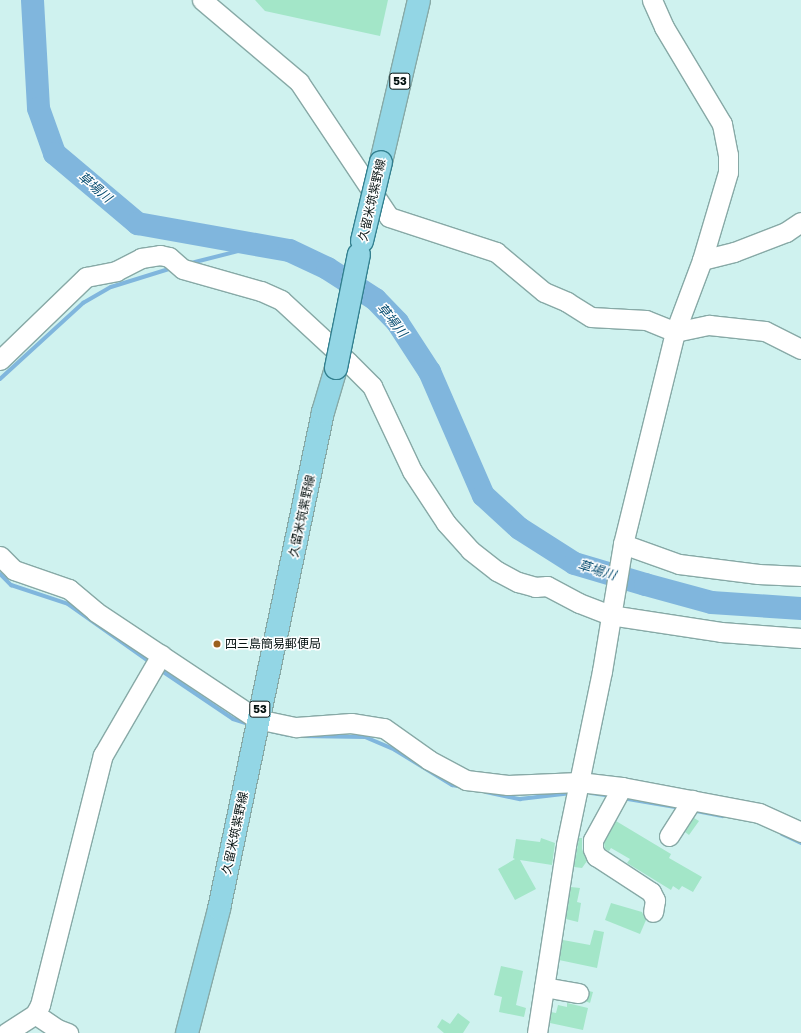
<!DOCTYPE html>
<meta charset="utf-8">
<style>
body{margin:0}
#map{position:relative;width:801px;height:1033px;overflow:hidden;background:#cff2ef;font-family:"Golos Text","Noto Sans JP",sans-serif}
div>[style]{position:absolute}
.stream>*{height:4px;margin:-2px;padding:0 2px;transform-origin:2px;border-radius:2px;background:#80b6dd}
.river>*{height:23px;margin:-11.5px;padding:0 11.5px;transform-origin:11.5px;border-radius:11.5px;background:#80b6dd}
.building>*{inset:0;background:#a3e6c8}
.roads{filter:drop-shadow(1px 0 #87a9a6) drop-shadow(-1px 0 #87a9a6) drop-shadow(0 1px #87a9a6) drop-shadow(0 -1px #87a9a6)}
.minor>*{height:19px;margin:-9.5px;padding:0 9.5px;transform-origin:9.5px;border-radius:9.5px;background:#fff}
.major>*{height:22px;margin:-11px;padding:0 11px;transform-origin:11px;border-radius:11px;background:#93d6e5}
.bridges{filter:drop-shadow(1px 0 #33808f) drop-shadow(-1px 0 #33808f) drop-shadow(0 1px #33808f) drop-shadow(0 -1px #33808f)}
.major-bridge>*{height:22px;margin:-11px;padding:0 11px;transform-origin:11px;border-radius:11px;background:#93d6e5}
.dots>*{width:11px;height:11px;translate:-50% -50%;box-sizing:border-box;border:2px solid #fff;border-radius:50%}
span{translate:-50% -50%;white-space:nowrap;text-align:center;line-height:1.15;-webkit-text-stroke:3px #fff;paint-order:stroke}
.shield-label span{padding:1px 3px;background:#fff;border:1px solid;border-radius:3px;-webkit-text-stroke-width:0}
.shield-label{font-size:11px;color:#061312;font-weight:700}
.street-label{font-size:12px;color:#061312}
.poi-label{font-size:12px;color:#061312}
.left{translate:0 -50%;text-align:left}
.water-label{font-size:13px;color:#034a6f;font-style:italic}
</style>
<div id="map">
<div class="stream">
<div style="left:191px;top:263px;width:73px;rotate:-14.2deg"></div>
<div style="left:0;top:379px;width:113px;rotate:-42.5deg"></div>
<div style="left:83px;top:303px;width:32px;rotate:-30deg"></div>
<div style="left:111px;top:287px;width:64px;rotate:-17.3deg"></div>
<div style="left:0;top:574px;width:16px;rotate:45deg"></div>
<div style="left:11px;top:585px;width:60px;rotate:18.4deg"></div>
<div style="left:68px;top:604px;width:100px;rotate:35.3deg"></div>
<div style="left:159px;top:669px;width:89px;rotate:34deg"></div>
<div style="left:233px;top:719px;width:20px;rotate:18deg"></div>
<div style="left:266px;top:730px;width:23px;rotate:13deg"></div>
<div style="left:301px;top:736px;width:64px;rotate:0.9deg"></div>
<div style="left:365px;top:737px;width:33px;rotate:23deg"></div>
<div style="left:395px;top:750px;width:67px;rotate:31.6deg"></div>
<div style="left:452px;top:785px;width:10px;rotate:11deg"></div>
<div style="left:486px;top:792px;width:35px;rotate:12deg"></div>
<div style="left:520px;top:799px;width:52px;rotate:-6.6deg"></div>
<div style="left:591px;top:793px;width:21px;rotate:8deg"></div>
<div style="left:622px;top:798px;width:60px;rotate:9.6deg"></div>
<div style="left:691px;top:810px;width:32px;rotate:11deg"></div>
<div style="left:782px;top:834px;width:21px;rotate:25deg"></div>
</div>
<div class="river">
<div style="left:32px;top:0;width:108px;rotate:86.8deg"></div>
<div style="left:38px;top:108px;width:48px;rotate:70.4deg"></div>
<div style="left:54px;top:153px;width:109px;rotate:40.1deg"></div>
<div style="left:137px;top:223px;width:154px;rotate:10.1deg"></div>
<div style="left:289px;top:250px;width:42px;rotate:25.3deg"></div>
<div style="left:327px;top:268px;width:57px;rotate:32.9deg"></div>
<div style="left:375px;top:299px;width:32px;rotate:46deg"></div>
<div style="left:397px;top:322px;width:59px;rotate:56.9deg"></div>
<div style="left:429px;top:371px;width:135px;rotate:66.5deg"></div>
<div style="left:483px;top:495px;width:49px;rotate:42.5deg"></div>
<div style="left:519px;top:528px;width:65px;rotate:32.5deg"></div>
<div style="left:574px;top:563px;width:74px;rotate:16.5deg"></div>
<div style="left:645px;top:584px;width:68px;rotate:15.3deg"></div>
<div style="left:711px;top:602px;width:90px;rotate:3.8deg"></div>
</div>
<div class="building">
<div style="clip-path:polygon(255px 0,388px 0,380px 36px,265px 11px)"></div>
<div style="clip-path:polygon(694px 818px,699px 821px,689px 835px,685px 832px)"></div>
<div style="clip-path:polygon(616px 821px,671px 854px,669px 858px,702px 877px,693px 892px,682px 886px,679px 890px,673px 886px,671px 890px,627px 863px,630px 859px,611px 848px,609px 851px,605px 849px,604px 843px)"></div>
<div style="clip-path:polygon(541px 838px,555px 843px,552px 865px,520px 860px,536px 889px,515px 900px,498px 869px,515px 859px,513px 858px,516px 839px,540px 842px)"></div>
<div style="clip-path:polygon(579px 838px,582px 838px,582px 849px,587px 861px,582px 868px,574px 867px)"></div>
<div style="clip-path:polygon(571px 887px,580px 888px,577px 902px,581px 903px,578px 922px,566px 919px)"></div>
<div style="clip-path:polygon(611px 903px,642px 912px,646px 920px,640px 934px,605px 920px)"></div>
<div style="clip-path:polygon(594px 930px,604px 932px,597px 968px,559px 960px,563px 940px,590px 945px)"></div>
<div style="clip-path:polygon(501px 966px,523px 971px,516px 1005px,526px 1008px,524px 1017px,499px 1012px,502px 997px,494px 995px)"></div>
<div style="clip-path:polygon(589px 991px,593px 992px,590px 1003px,585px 1001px)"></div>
<div style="clip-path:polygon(567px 1003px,588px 1008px,583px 1030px,550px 1023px,551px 1012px,556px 1013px,558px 1005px,567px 1007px)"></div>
<div style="clip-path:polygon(458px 1013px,470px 1022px,463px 1033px,444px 1033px,437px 1027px,442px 1019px,450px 1024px)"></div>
</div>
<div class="roads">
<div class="minor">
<div style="left:202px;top:0;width:127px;rotate:40.2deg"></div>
<div style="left:299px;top:82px;width:162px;rotate:56.3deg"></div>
<div style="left:389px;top:217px;width:113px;rotate:18.1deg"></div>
<div style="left:496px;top:252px;width:62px;rotate:39.8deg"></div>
<div style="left:544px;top:292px;width:25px;rotate:23deg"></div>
<div style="left:567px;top:302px;width:28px;rotate:32deg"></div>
<div style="left:591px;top:317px;width:55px;rotate:3.1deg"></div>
<div style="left:646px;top:320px;width:31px;rotate:22deg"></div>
<div style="left:675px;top:332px;width:35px;rotate:-12deg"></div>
<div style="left:709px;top:325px;width:56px;rotate:6.1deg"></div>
<div style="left:765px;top:331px;width:40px;rotate:26.6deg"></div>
<div style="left:702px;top:260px;width:33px;rotate:-14deg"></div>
<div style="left:734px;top:252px;width:56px;rotate:-21deg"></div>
<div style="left:786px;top:232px;width:18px;rotate:-34deg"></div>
<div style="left:0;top:360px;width:120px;rotate:-44deg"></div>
<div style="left:86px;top:277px;width:31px;rotate:-11deg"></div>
<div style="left:116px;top:271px;width:28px;rotate:-27deg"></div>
<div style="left:141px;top:258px;width:19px;rotate:-9deg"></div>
<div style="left:160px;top:255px;width:9px;rotate:13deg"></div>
<div style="left:169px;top:257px;width:18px;rotate:41deg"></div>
<div style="left:183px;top:269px;width:81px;rotate:15.8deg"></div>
<div style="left:261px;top:291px;width:22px;rotate:24deg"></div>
<div style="left:281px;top:300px;width:91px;rotate:42.8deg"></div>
<div style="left:348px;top:362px;width:34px;rotate:45deg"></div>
<div style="left:372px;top:386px;width:94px;rotate:64.8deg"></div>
<div style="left:412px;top:471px;width:62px;rotate:56.8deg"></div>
<div style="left:446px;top:523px;width:36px;rotate:48deg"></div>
<div style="left:470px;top:550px;width:34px;rotate:38deg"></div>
<div style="left:497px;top:571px;width:24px;rotate:28deg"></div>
<div style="left:518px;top:582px;width:18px;rotate:16deg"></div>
<div style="left:535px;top:587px;width:12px;rotate:-5deg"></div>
<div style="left:547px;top:586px;width:36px;rotate:28deg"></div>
<div style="left:579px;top:603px;width:33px;rotate:21deg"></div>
<div style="left:610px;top:615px;width:112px;rotate:8.7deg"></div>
<div style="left:721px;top:632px;width:80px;rotate:4.3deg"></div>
<div style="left:623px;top:544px;width:59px;rotate:19.7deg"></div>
<div style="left:679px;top:564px;width:80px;rotate:7.2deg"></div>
<div style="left:758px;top:574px;width:43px;rotate:2.7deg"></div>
<div style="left:0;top:556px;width:20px;rotate:45deg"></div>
<div style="left:14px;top:570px;width:58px;rotate:19.1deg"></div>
<div style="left:69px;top:589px;width:35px;rotate:40deg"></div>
<div style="left:96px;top:612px;width:193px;rotate:33.6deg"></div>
<div style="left:257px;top:719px;width:40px;rotate:12deg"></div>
<div style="left:296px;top:727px;width:55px;rotate:-4.2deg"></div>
<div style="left:351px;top:723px;width:33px;rotate:9deg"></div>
<div style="left:384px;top:728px;width:55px;rotate:35.4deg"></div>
<div style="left:429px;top:760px;width:42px;rotate:28.4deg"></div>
<div style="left:466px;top:780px;width:42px;rotate:6.8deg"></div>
<div style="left:508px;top:785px;width:71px;rotate:-2.4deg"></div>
<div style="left:579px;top:782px;width:43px;rotate:6.6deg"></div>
<div style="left:622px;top:787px;width:139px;rotate:10.7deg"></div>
<div style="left:759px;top:813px;width:46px;rotate:24.3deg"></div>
<div style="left:622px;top:787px;width:60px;rotate:118.7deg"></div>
<div style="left:593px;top:840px;width:9px;rotate:90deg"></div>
<div style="left:593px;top:849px;width:8px;rotate:67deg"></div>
<div style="left:596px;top:856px;width:66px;rotate:33.2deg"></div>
<div style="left:651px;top:892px;width:9px;rotate:63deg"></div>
<div style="left:655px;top:900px;width:12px;rotate:99deg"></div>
<div style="left:669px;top:836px;width:43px;rotate:-57.4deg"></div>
<div style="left:544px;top:987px;width:35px;rotate:10deg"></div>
<div style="left:35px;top:1014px;width:27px;rotate:34deg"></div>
<div style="left:57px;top:1029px;width:12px;rotate:20deg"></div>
<div style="left:6px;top:1033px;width:35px;rotate:-33deg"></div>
<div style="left:35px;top:1014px;width:10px;rotate:-61deg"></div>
<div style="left:40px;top:1005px;width:258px;rotate:-75.9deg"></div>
<div style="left:103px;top:755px;width:116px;rotate:-59.9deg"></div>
<div style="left:537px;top:1033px;width:190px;rotate:-81.2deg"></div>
<div style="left:566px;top:845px;width:178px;rotate:-78.3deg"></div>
<div style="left:602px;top:671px;width:129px;rotate:-80.6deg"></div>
<div style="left:623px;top:544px;width:218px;rotate:-76.2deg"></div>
<div style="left:675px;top:332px;width:77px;rotate:-69.4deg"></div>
<div style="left:702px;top:260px;width:92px;rotate:-73.5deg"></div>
<div style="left:728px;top:172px;width:17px;rotate:-90deg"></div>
<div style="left:728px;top:155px;width:32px;rotate:-101deg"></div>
<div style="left:722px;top:124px;width:113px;rotate:-120.9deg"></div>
<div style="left:664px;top:27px;width:30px;rotate:-114deg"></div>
</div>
<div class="major">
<div style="left:381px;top:162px;width:166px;rotate:-76.8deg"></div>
<div style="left:187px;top:1033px;width:128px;rotate:-75.5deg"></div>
<div style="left:219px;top:909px;width:508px;rotate:-78.18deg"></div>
<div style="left:323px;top:412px;width:46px;rotate:-73.5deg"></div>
</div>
</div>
<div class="bridges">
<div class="major-bridge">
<div style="left:362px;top:241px;width:81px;rotate:-76.5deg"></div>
<div style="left:336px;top:368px;width:116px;rotate:-78.6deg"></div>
</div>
</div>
<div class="dots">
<div style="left:217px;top:644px;background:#9b6120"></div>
</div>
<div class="shield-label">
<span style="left:400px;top:81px">53</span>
<span style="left:260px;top:709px">53</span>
</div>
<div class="street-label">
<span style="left:372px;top:200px;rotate:-77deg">久留米筑紫野線</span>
<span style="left:302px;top:516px;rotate:-78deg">久留米筑紫野線</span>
<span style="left:235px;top:833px;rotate:-78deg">久留米筑紫野線</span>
</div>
<div class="poi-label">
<span class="left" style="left:225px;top:644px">四三島簡易郵便局</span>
</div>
<div class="water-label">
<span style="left:95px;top:187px;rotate:40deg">草場川</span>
<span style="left:392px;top:320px;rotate:51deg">草場川</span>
<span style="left:597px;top:570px;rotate:17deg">草場川</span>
</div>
</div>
